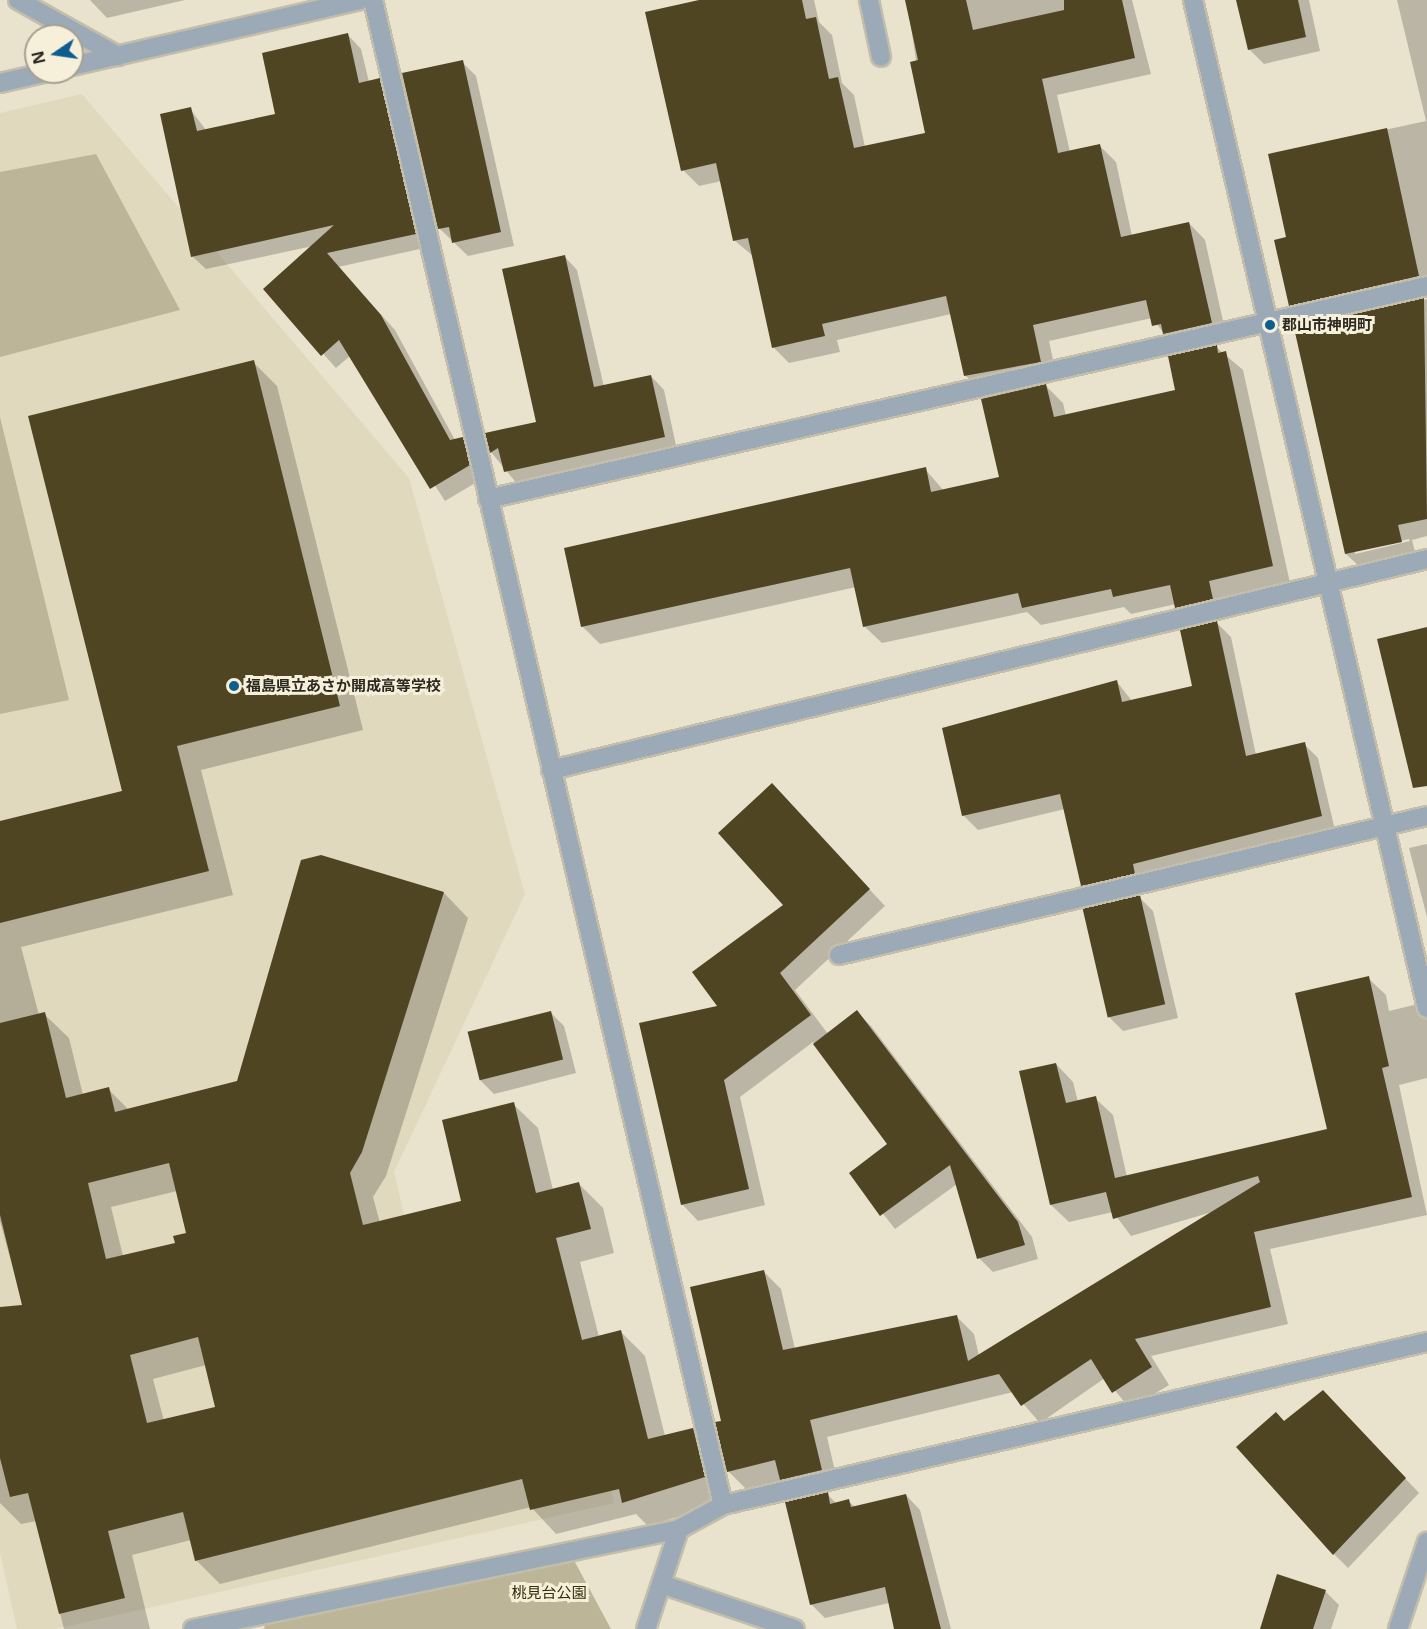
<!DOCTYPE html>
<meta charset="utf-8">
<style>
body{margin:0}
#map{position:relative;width:1427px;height:1629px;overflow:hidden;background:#e9e3ce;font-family:"Open Sans","Noto Sans JP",sans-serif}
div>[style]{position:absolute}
.built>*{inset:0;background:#e1d9bd}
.green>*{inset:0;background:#bdb598}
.shadow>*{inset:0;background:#0003}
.building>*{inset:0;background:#504522;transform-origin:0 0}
.roads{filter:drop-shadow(2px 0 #c3beab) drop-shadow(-2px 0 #c3beab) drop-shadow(0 2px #c3beab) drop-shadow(0 -2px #c3beab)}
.minor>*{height:18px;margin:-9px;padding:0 9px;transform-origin:9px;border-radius:9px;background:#9baab6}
.dots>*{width:16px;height:16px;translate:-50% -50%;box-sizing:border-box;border:3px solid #f6f0db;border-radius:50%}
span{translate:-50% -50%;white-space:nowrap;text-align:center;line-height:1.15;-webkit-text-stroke:6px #f6f0db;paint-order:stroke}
.poi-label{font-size:15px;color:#2c2921;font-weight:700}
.left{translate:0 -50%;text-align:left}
.park-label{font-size:15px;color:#342b09}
.north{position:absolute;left:24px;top:24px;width:60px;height:60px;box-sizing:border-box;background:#f6f0db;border:2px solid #a5a091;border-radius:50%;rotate:257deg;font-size:16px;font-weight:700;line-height:24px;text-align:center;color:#2c2921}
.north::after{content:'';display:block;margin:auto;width:21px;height:27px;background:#0f5c8f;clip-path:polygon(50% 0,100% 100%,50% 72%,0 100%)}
</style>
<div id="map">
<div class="built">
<div style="clip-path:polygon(82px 94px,409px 478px,525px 894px,394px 1172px,419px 1276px,570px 1331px,614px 1503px,55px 1629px,17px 1629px,0 1553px,0 113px)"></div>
</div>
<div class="green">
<div style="clip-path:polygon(96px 154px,180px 310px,0 357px,0 172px)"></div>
<div style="clip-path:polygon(0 417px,69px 700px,0 714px)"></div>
<div style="clip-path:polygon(569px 1551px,611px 1629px,264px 1629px,268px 1612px)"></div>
</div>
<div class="shadow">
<div style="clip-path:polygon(90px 0,185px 0,107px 18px)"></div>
<div style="clip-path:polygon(706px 0,814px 0,819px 22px,832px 35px,842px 83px,854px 95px,865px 147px,927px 134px,907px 0,1132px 0,1151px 74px,1057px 95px,1070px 152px,1100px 146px,1116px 162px,1132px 236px,1189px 223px,1205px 240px,1227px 339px,1170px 341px,1152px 318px,1049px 341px,1057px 378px,981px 392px,965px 375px,951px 314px,837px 340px,840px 352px,789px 363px,773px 347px,753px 256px,734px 240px,722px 181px,699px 186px,683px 170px)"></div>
<div style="clip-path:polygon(1238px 0,1309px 0,1320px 51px,1264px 64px,1249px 49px)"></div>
<div style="clip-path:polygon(1397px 0,1427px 0,1427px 292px,1306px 320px,1291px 305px,1288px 238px,1269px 155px,1426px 121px)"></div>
<div style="clip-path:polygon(348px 35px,361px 49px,369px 82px,379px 80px,393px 93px,429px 247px,338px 267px,395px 330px,455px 440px,463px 439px,476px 453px,482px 479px,445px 501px,351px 355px,336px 368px,265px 289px,313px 246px,206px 269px,192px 256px,190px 109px,206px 130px,277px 115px)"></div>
<div style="clip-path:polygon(462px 62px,476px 76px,514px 246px,468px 256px,439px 228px)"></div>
<div style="clip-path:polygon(564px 256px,577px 270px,604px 387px,651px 376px,664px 390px,677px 450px,518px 485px,491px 452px,538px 423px)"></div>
<div style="clip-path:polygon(evenodd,1427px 299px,1427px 536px,1412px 540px,1416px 556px,1361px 568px,1346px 554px,1296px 329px,1427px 299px,1409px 539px,1410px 541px,1355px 554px,1355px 550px,1409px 539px)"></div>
<div style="clip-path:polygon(1216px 347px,1243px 370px,1290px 583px,1225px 598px,1229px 616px,1194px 625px,1176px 604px,1131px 614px,1124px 607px,1041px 625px,1027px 612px,882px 643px,864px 626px,856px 587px,600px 644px,582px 626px,925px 469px,944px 491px,1001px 479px,1046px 386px,1063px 403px,1066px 416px,1177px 392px)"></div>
<div style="clip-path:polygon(evenodd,253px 362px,277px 386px,363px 730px,201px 770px,233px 895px,21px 947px,39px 1015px,44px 1014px,69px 1038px,83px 1095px,108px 1089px,129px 1110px,238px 1082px,321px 856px,444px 893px,468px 918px,386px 1176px,373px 1197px,380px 1223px,463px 1203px,513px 1104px,538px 1128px,553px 1190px,579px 1184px,603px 1208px,614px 1253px,580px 1262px,599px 1337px,621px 1332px,645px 1356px,665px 1436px,693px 1429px,717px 1454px,728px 1501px,648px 1526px,636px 1514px,556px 1534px,531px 1507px,220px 1584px,196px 1560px,191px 1540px,132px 1555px,150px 1629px,64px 1629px,37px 1521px,21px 1524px,0 1503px,0 1415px,36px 1354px,0 1221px,0 823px,124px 792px,253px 362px,177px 1191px,187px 1234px,177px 1244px,123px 1256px,111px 1207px,177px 1191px,253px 362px,206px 1365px,217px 1408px,164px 1421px,153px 1379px,206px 1365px)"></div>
<div style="clip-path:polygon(1217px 623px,1231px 637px,1256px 755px,1304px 744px,1318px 758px,1335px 830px,1097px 899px,1083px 885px,1065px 809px,978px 830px,964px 816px,944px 729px,1117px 682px,1132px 701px,1194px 687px)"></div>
<div style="clip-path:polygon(788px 802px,885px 906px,795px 990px,828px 1034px,857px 1012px,871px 1026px,1032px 1237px,1038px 1259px,993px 1272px,979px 1258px,957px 1184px,895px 1229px,851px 1173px,889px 1145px,813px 1042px,740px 1097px,765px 1205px,698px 1221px,682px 1204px,720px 1006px,785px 905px)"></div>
<div style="clip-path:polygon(1427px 844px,1427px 917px,1409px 848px)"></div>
<div style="clip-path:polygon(1139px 897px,1153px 911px,1178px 1018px,1123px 1031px,1109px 1017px)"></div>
<div style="clip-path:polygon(1368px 978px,1386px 995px,1389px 1011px,1414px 1005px,1427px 1018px,1427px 1078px,1399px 1085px,1427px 1215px,1270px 1249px,1288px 1324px,1151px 1356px,1169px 1385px,1130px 1409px,1105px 1378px,1040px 1423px,1013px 1392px,827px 1437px,839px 1488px,799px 1497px,782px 1480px,746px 1489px,728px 1471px,723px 1422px,764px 1272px,781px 1289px,795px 1349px,957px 1317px,974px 1334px,979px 1356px,1212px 1212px,1131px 1236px,1113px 1212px,1069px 1222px,1051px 1205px,1021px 1073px,1056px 1064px,1073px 1082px,1078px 1102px,1095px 1098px,1113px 1115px,1127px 1177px,1329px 1130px)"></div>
<div style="clip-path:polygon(550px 1012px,564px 1026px,576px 1073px,494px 1094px,480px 1080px)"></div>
<div style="clip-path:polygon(1337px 1406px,1419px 1493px,1348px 1568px,1334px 1554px,1285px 1423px)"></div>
<div style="clip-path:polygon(827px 1494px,837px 1504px,848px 1501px,855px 1507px,906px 1495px,920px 1510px,951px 1629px,895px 1629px,889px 1603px,825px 1618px,811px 1604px)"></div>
<div style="clip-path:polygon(1325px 1591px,1339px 1605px,1331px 1629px,1261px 1629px)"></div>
</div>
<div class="building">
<div style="clip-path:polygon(699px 0,802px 0,806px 19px,816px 17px,829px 79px,838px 77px,854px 148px,925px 133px,910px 62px,918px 60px,905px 0,966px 0,973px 30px,1064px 10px,1064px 0,1122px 0,1135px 58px,1042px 79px,1058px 153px,1100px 144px,1121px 237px,1189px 222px,1212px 323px,1163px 334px,1161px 324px,1152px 326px,1146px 300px,1033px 325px,1041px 362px,964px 376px,946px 296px,822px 324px,825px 336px,772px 348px,748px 238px,733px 241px,716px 163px,681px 171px,645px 12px)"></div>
<div style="clip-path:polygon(1236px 0,1298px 0,1306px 37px,1248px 50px)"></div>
<div style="clip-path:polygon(348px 33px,359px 83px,380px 78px,416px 234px,327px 253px,381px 315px,450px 440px,463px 437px,470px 465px,430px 489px,339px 340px,321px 356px,263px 289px,334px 225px,191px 257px,160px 114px,191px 107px,197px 131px,275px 114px,262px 53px)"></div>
<div style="clip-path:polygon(463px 60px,501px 232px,452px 243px,449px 227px,438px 229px,402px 73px)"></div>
<div style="clip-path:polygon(1387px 128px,1419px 276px,1289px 306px,1274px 240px,1286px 237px,1268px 154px)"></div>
<div style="clip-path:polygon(565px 255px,594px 387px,651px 375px,665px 437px,504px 472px,498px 448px,490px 453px,485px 433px,536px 422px,502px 269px)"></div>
<div style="clip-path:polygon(1424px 298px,1427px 519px,1398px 525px,1402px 542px,1345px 554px,1294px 328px)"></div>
<div style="clip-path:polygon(1217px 345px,1218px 353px,1226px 351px,1273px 566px,1209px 581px,1213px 599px,1175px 608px,1170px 585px,1113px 597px,1111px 589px,1022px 608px,1018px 593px,863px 627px,850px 568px,581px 627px,564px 548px,926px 467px,931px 492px,999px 477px,981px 399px,1046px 384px,1054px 417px,1175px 390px,1168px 356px)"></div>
<div style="clip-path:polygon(254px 360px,340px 706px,177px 746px,209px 871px,0 923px,0 821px,122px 791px,28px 416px)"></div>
<div style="clip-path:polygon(1217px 621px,1246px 756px,1305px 742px,1322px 816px,1133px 864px,1135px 874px,1081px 886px,1060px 794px,962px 816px,942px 728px,1117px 680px,1122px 702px,1192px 686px,1180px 630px)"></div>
<div style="clip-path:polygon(1427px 627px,1427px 786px,1413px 788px,1377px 639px)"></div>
<div style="clip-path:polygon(772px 783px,870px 889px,780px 973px,811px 1015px,724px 1080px,749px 1189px,681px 1205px,639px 1023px,717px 1006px,692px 972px,783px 905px,718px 833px)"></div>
<div style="clip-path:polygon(evenodd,321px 855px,444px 892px,362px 1152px,350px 1173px,363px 1225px,461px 1201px,442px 1120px,514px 1102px,536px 1193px,579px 1182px,591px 1229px,556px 1238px,582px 1340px,621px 1330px,648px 1439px,693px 1428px,705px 1477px,622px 1503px,619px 1489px,530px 1510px,522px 1479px,195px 1561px,183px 1512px,108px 1531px,125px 1598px,59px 1614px,28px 1493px,10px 1497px,0 1458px,0 1307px,22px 1305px,0 1215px,0 1023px,45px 1012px,66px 1098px,109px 1087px,115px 1112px,237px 1081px,301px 860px,321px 855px,169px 1163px,186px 1233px,173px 1236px,175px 1243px,106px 1259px,88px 1183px,169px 1163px,321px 855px,198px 1337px,215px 1407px,147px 1423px,130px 1355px,198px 1337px)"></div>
<div style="left:1140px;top:895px;width:112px;height:59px;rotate:77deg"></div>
<div style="clip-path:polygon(1369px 976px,1389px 1066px,1382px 1068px,1412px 1197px,1254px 1232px,1271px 1307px,1135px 1339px,1152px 1367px,1112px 1393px,1091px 1359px,1021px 1406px,999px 1374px,810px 1420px,822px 1470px,780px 1480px,775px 1460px,727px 1472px,715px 1422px,721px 1421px,690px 1287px,764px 1270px,783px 1350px,957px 1315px,968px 1361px,1260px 1182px,1258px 1176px,1113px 1219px,1106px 1192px,1050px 1205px,1019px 1071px,1056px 1063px,1066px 1103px,1096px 1096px,1115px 1178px,1327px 1129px,1295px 993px)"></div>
<div style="clip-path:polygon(857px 1010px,1018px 1222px,1025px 1245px,977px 1259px,950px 1165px,880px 1216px,849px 1173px,887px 1144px,813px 1044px)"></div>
<div style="left:551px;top:1011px;width:50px;height:86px;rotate:76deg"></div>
<div style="clip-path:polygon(1323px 1390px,1406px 1478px,1333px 1555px,1236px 1447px,1276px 1412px,1284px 1421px)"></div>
<div style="clip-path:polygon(828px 1492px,830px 1504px,849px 1499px,851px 1507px,906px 1494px,941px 1629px,894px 1629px,885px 1587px,810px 1605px,785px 1502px)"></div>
<div style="clip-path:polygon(1277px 1574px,1326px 1590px,1313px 1629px,1260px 1629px)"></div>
</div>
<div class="roads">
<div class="minor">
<div style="left:18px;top:0;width:115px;rotate:29.2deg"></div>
<div style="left:373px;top:0;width:1545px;rotate:76.91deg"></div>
<div style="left:869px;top:0;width:58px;rotate:78.1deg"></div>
<div style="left:1193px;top:0;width:1035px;rotate:76.93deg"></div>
<div style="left:72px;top:66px;width:295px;rotate:-12.9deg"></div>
<div style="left:0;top:83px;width:49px;rotate:-12.9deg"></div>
<div style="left:488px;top:499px;width:963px;rotate:-12.78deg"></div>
<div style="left:551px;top:770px;width:901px;rotate:-13.54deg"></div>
<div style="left:839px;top:955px;width:604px;rotate:-13.3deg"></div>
<div style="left:661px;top:1584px;width:141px;rotate:18.6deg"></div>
<div style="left:193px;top:1629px;width:496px;rotate:-11.6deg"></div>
<div style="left:679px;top:1529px;width:50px;rotate:-28.6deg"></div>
<div style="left:723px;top:1505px;width:723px;rotate:-13.04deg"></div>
<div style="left:646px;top:1629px;width:105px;rotate:-71.7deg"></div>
<div style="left:1398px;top:1629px;width:92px;rotate:-71.6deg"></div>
</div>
</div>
<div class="dots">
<div style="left:1270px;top:325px;background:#0f5c8f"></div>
<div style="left:234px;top:686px;background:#0f5c8f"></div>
</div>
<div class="poi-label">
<span class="left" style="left:1282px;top:325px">郡山市神明町</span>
<span class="left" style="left:246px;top:686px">福島県立あさか開成高等学校</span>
</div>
<div class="park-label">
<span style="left:549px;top:1593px">桃見台公園</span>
</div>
<div class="north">N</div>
</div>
